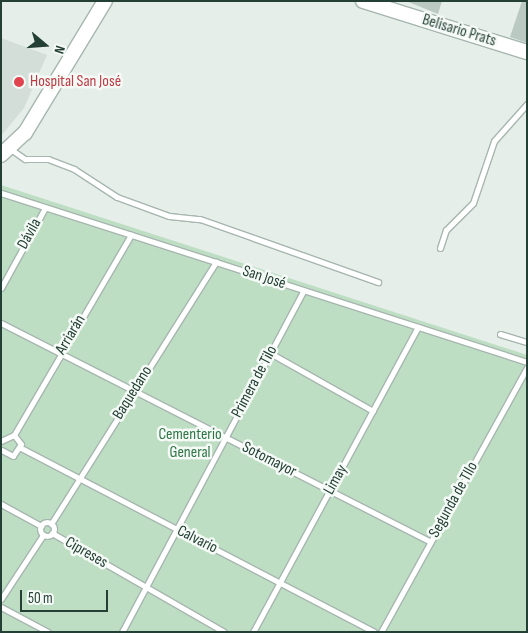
<!DOCTYPE html>
<meta charset="utf-8">
<style>
body{margin:0}
#map{position:relative;width:528px;height:633px;overflow:hidden;background:#e5eee9;font-family:"Sofia Sans Condensed",sans-serif}
div>[style]{position:absolute}
.built>*{inset:0;background:#d3ded8}
.green>*{inset:0;background:#bedec4}
.building>*{inset:0;background:#bac9c2}
.roads{filter:drop-shadow(1px 0 #a7b6b0) drop-shadow(-1px 0 #a7b6b0) drop-shadow(0 1px #a7b6b0) drop-shadow(0 -1px #a7b6b0)}
.lane>*{height:5px;margin:-2.5px;padding:0 2.5px;transform-origin:2.5px;border-radius:2.5px;background:#fff}
.lane>.ring{margin:-2.5px;padding:0;box-sizing:content-box;background:none;border:5px solid #fff;border-radius:50%}
.secondary>*{height:14px;margin:-7px;padding:0 7px;transform-origin:7px;border-radius:7px;background:#fff}
.dots>*{width:14px;height:14px;translate:-50% -50%;box-sizing:border-box;border:2px solid #f5faf7;border-radius:50%}
span{translate:-50% -50%;white-space:nowrap;text-align:center;line-height:1.15;-webkit-text-stroke:5px #f5faf7;paint-order:stroke}
.street-label{font-size:16px;color:#244036}
.health-label{font-size:16px;color:#be3a42}
.left{translate:0 -50%;text-align:left}
.park-label{font-size:16px;color:#2e7644}
.frame{position:absolute;inset:0;border:2px solid #244036;pointer-events:none}
.north{position:absolute;left:20px;top:20px;width:50px;height:50px;-webkit-text-stroke:4px #f5faf7;paint-order:stroke;rotate:108deg;font-size:14px;font-weight:700;line-height:20px;text-align:center;color:#244036}
.north::after{content:'';display:block;margin:auto;width:18px;height:22px;background:#244036;clip-path:polygon(50% 0,100% 100%,50% 72%,0 100%)}
.scale{position:absolute;left:20px;top:590px;width:88px;height:22px;box-sizing:border-box;border:2px solid #244036;border-top:0;padding-left:6px;font-size:15px;line-height:18px;white-space:nowrap;color:#244036;-webkit-text-stroke:4px #f5faf7;paint-order:stroke}
</style>
<div id="map">
<div class="built">
<div style="clip-path:polygon(1px 38px,47px 55px,24px 108px,1px 136px)"></div>
</div>
<div class="green">
<div style="clip-path:polygon(1px 185px,527px 355px,527px 632px,1px 632px)"></div>
</div>
<div class="building">
<div style="clip-path:polygon(406px 1px,442px 1px,438px 14px)"></div>
<div style="clip-path:polygon(522px 1px,527px 1px,527px 43px,510px 37px)"></div>
</div>
<div class="roads">
<div class="lane">
<div style="left:12px;top:150px;width:16px;rotate:35deg"></div>
<div style="left:25px;top:159px;width:23px"></div>
<div style="left:48px;top:159px;width:28px;rotate:21deg"></div>
<div style="left:74px;top:169px;width:51px;rotate:33.1deg"></div>
<div style="left:117px;top:197px;width:55px;rotate:20.1deg"></div>
<div style="left:169px;top:216px;width:31px;rotate:6deg"></div>
<div style="left:200px;top:219px;width:189px;rotate:19.5deg"></div>
<div style="left:1px;top:193px;width:552px;rotate:17.81deg"></div>
<div style="left:440px;top:248px;width:19px;rotate:-72deg"></div>
<div style="left:446px;top:230px;width:38px;rotate:-45deg"></div>
<div style="left:473px;top:203px;width:65px;rotate:-71.3deg"></div>
<div style="left:494px;top:141px;width:50px;rotate:-48.3deg"></div>
<div style="left:1px;top:288px;width:91px;rotate:-61.2deg"></div>
<div style="left:1px;top:323px;width:482px;rotate:27deg"></div>
<div style="left:500px;top:334px;width:28px;rotate:17deg"></div>
<div style="left:270px;top:353px;width:118px;rotate:29.4deg"></div>
<div style="left:14px;top:435px;width:232px;rotate:-59.7deg"></div>
<div style="left:1px;top:441px;width:14px;rotate:-25deg"></div>
<div style="left:14px;top:435px;width:11px;rotate:52deg"></div>
<div style="left:21px;top:444px;width:14px;rotate:124deg"></div>
<div style="left:13px;top:456px;width:13px;rotate:-153deg"></div>
<div style="left:21px;top:448px;width:398px;rotate:27.5deg"></div>
<div style="left:1px;top:504px;width:46px;rotate:28.8deg"></div>
<div class="ring" style="left:40px;top:522px;width:9px;height:9px"></div>
<div style="left:51px;top:524px;width:310px;rotate:-57.8deg"></div>
<div style="left:52px;top:533px;width:198px;rotate:29.9deg"></div>
<div style="left:1px;top:599px;width:77px;rotate:-56.7deg"></div>
<div style="left:1px;top:607px;width:53px;rotate:28deg"></div>
<div style="left:122px;top:632px;width:386px;rotate:-62deg"></div>
<div style="left:253px;top:632px;width:347px;rotate:-61.6deg"></div>
<div style="left:381px;top:632px;width:303px;rotate:-61.1deg"></div>
</div>
<div class="secondary">
<div style="left:363px;top:1px;width:172px;rotate:17.3deg"></div>
<div style="left:1px;top:155px;width:33px;rotate:-43deg"></div>
<div style="left:25px;top:133px;width:154px;rotate:-58.8deg"></div>
</div>
</div>
<div class="dots">
<div style="left:19px;top:82px;background:#e0444e"></div>
</div>
<div class="street-label">
<span style="left:459px;top:31px;rotate:17deg">Belisario Prats</span>
<span style="left:30px;top:234px;rotate:-61deg">Dávila</span>
<span style="left:264px;top:278px;rotate:18deg">San José</span>
<span style="left:71px;top:335px;rotate:-59deg">Arriarán</span>
<span style="left:255px;top:382px;rotate:-62deg">Primera de Tilo</span>
<span style="left:133px;top:393px;rotate:-58deg">Baquedano</span>
<span style="left:269px;top:460px;rotate:27deg">Sotomayor</span>
<span style="left:336px;top:480px;rotate:-61deg">Limay</span>
<span style="left:454px;top:500px;rotate:-61deg">Segunda de TIlo</span>
<span style="left:197px;top:540px;rotate:27deg">Calvario</span>
<span style="left:86px;top:553px;rotate:30deg">Cipreses</span>
</div>
<div class="health-label">
<span class="left" style="left:30px;top:82px">Hospital San José</span>
</div>
<div class="park-label">
<span style="left:190px;top:444px">Cementerio<br>General</span>
</div>
<div class="frame"></div>
<div class="north">N</div>
<div class="scale">50 m</div>
</div>
